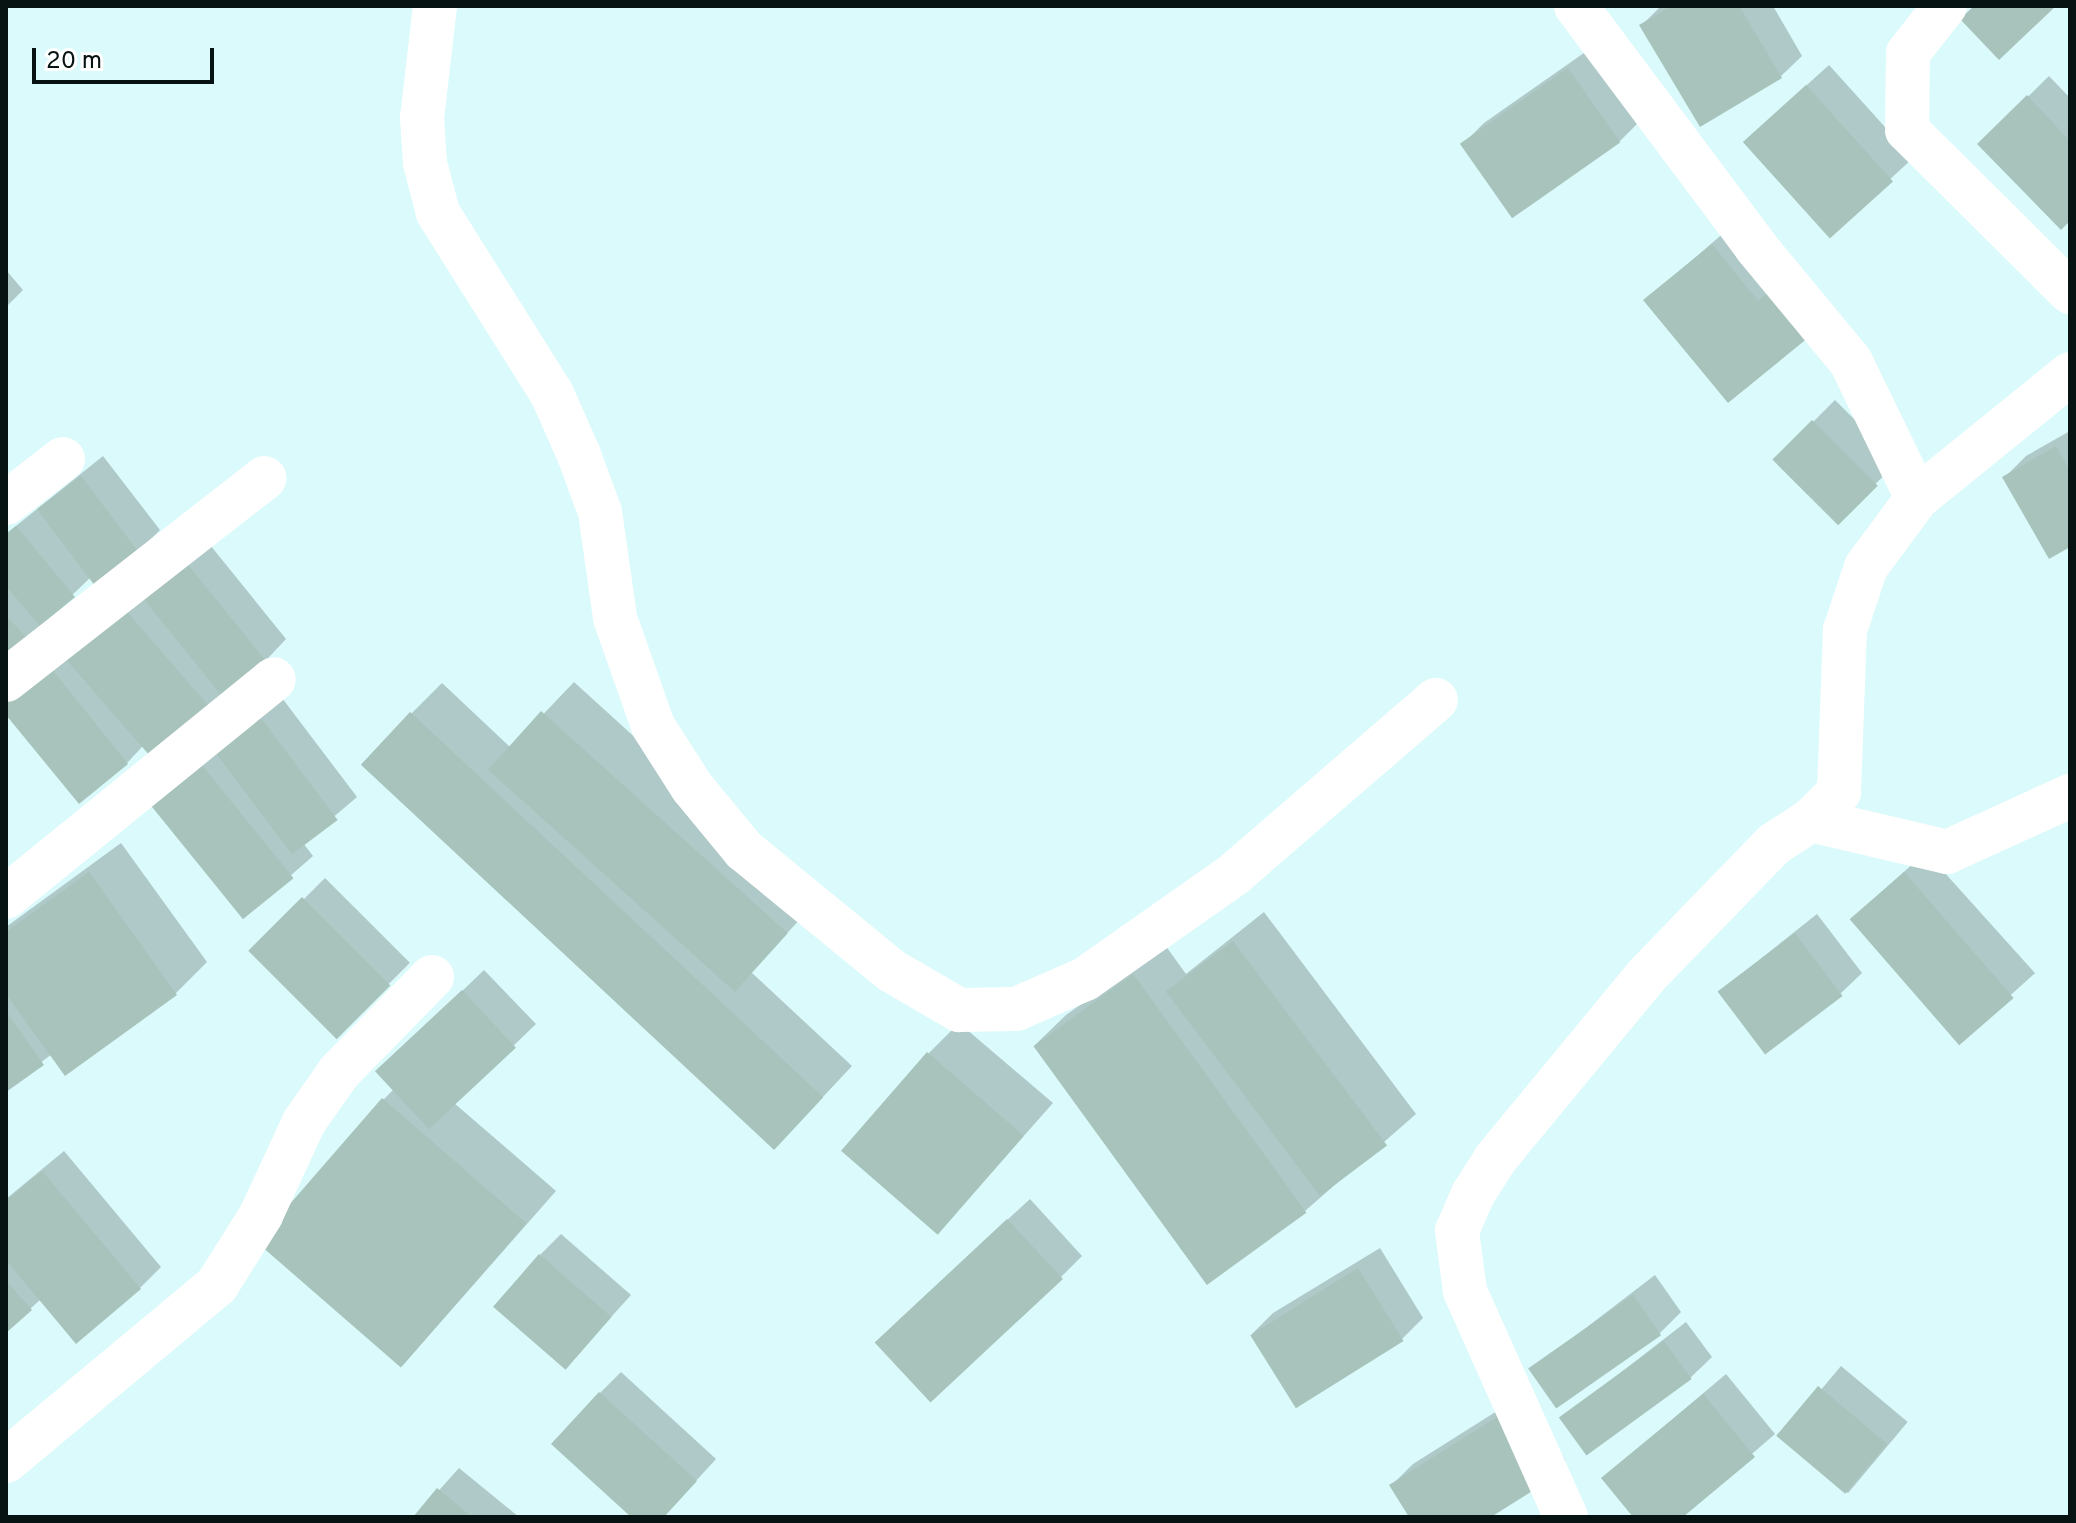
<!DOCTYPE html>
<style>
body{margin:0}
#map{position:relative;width:2076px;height:1523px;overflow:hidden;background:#dbfafb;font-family:Overpass,sans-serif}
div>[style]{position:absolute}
.shadow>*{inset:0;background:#0003;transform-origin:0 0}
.building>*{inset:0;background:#a7c3bb;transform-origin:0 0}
.minor>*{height:44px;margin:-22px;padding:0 22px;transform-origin:22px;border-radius:22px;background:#fff}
span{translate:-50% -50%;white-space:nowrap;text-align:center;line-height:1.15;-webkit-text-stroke:6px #fff;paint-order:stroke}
.frame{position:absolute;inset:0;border:8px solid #071212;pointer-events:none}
.scale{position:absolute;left:32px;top:48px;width:182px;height:36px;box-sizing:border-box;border:4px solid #071212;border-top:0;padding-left:10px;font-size:24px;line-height:28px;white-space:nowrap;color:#071212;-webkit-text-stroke:6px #fff;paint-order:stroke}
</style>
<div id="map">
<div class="shadow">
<div style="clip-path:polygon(1661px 6px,1773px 6px,1802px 56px,1780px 77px,1642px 25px)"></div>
<div style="clip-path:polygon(1591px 48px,1640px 121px,1619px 142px,1463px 144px,1484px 123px)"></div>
<div style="clip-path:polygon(1829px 65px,1913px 158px,1829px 236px,1767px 121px)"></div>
<div style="clip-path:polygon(2049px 76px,2070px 98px,2070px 218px,1980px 144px)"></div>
<div style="clip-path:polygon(1734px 224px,1829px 314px,1646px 300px)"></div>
<div style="clip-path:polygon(6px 270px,23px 290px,6px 307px)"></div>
<div style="left:1835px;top:400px;width:88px;height:84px;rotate:45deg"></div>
<div style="clip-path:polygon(2070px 431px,2070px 545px,2004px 478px,2026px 456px)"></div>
<div style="clip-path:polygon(103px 456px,160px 530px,139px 551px,91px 577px,6px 658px,6px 534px)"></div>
<div style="clip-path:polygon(202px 535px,286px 639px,235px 693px,142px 747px,127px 763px,6px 712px,6px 704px)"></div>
<div style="clip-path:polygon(574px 682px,816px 902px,751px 972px,852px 1066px,805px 1116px,411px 714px,442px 683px,511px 748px)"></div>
<div style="clip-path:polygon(279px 694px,357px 797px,303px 843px,313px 856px,243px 917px,153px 804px)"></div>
<div style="clip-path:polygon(121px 843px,207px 962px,176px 993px,66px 1073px,52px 1054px,6px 1089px,6px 927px)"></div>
<div style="left:1926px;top:852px;width:163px;height:100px;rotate:48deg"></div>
<div style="left:325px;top:878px;width:120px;height:104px;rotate:45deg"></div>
<div style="clip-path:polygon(1264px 912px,1416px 1114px,1305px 1211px,1035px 1045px,1066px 1015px,1165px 945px,1186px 974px)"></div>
<div style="clip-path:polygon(1817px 914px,1862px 973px,1840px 994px,1719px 992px)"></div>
<div style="clip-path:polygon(484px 970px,536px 1024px,454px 1103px,556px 1191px,403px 1365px,383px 1100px,395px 1088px,400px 1051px)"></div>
<div style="clip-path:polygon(959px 1023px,1053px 1103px,938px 1233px,928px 1054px)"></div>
<div style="clip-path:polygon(64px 1151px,161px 1267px,140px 1288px,41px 1299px,6px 1331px,6px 1199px)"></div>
<div style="clip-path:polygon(1030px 1199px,1082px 1256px,1061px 1277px,898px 1321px)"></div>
<div style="clip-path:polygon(561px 1234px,631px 1295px,566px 1367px,540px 1255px)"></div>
<div style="clip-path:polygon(1380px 1248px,1423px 1318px,1402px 1339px,1252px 1334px,1273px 1313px)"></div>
<div style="clip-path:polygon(1655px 1275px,1681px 1312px,1660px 1333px,1531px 1370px)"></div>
<div style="clip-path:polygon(1686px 1322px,1712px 1357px,1690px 1378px,1562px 1418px)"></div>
<div style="left:1841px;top:1366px;width:87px;height:93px;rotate:40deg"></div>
<div style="clip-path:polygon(621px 1372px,716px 1459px,663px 1517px,634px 1517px,600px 1393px)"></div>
<div style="clip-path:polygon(1726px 1374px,1775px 1434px,1679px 1517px,1636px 1517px,1603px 1478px)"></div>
<div style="clip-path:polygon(1524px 1394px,1565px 1460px,1544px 1481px,1488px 1517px,1412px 1517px,1392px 1485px,1413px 1464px)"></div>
<div style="clip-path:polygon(459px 1468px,519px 1517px,415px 1517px)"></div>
</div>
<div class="building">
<div style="clip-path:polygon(1672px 6px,1739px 6px,1782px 78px,1700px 127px,1639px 25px)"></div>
<div style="clip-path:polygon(1974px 6px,2056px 6px,1999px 60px,1960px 19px)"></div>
<div style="left:1568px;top:68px;width:91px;height:132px;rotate:55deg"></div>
<div style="left:1806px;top:85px;width:130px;height:85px;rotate:48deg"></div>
<div style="clip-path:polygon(2027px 95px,2070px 141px,2070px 221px,2061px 230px,1977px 144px)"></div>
<div style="clip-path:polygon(1712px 244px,1758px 301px,1771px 290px,1809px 337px,1728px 403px,1643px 300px)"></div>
<div style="left:1812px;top:420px;width:93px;height:56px;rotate:45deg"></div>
<div style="clip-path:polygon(2056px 446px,2070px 471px,2070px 547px,2049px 559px,2002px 477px)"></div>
<div style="left:81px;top:476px;width:97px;height:55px;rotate:53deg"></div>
<div style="clip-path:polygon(16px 526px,75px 597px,40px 626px,6px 586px,6px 534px)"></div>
<div style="left:180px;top:555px;width:137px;height:56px;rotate:51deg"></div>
<div style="left:120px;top:604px;width:146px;height:77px;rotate:49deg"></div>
<div style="clip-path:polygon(6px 616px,29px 640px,6px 661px)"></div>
<div style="clip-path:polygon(50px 667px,128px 764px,79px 804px,6px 715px,6px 703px)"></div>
<div style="left:541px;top:711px;width:332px;height:79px;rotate:42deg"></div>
<div style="left:410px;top:712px;width:565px;height:72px;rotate:43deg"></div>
<div style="left:257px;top:713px;width:134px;height:57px;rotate:53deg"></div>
<div style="left:201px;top:764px;width:147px;height:65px;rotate:51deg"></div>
<div style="clip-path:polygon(89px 872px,177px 995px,65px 1076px,6px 994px,6px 932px)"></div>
<div style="left:1904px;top:872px;width:167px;height:72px;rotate:49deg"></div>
<div style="left:302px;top:897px;width:125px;height:76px;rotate:45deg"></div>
<div style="left:1795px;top:933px;width:79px;height:97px;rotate:53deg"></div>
<div style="left:1233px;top:941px;width:256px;height:84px;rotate:53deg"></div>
<div style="left:1133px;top:974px;width:295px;height:123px;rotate:54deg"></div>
<div style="left:462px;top:990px;width:79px;height:119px;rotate:47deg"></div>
<div style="clip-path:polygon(6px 1011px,44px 1065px,6px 1092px)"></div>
<div style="left:927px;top:1052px;width:128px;height:131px;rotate:41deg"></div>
<div style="left:382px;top:1098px;width:191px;height:191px;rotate:41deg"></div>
<div style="clip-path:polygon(42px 1171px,141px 1289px,76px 1344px,6px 1260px,6px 1201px)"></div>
<div style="left:1007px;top:1219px;width:82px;height:181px;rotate:47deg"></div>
<div style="left:539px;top:1254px;width:96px;height:70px;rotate:41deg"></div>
<div style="left:1358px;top:1268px;width:86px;height:127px;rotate:58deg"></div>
<div style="clip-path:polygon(6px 1281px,32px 1310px,6px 1333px)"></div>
<div style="left:1633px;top:1295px;width:49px;height:128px;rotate:55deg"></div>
<div style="left:1664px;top:1341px;width:47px;height:130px;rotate:54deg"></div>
<div style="left:1818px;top:1386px;width:90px;height:65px;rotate:40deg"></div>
<div style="clip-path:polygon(599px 1392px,697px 1481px,664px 1517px,631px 1517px,551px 1444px)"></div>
<div style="clip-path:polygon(1703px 1394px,1755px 1457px,1683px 1517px,1633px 1517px,1601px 1478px)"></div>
<div style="clip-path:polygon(1502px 1414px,1545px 1483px,1491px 1517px,1409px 1517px,1389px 1485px)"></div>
<div style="clip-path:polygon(437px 1488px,472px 1517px,413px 1517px)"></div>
</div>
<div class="minor">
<div style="left:435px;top:6px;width:113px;rotate:96.6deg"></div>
<div style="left:422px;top:118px;width:45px;rotate:86.2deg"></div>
<div style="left:425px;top:163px;width:52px;rotate:75.4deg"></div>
<div style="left:438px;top:213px;width:214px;rotate:57.8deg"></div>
<div style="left:552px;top:394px;width:67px;rotate:66.1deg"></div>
<div style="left:579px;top:455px;width:61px;rotate:69.8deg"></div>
<div style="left:600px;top:512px;width:107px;rotate:81.9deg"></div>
<div style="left:615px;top:618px;width:114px;rotate:70.6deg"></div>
<div style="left:653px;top:726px;width:72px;rotate:57.4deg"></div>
<div style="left:692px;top:787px;width:82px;rotate:50.5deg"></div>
<div style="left:744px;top:850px;width:191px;rotate:39.3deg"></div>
<div style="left:892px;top:971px;width:78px;rotate:30.2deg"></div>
<div style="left:959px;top:1010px;width:57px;rotate:-1deg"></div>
<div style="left:1016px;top:1009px;width:75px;rotate:-23.5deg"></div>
<div style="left:1085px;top:979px;width:181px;rotate:-35.1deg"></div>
<div style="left:1233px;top:875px;width:268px;rotate:-40.8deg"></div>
<div style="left:1576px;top:6px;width:301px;rotate:53.2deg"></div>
<div style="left:1756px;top:247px;width:149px;rotate:50.4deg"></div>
<div style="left:1851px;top:362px;width:151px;rotate:64.1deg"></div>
<div style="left:1945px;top:6px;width:60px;rotate:128.2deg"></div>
<div style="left:1908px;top:53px;width:77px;rotate:90.7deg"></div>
<div style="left:1907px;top:130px;width:230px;rotate:44.8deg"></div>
<div style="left:6px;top:503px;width:72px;rotate:-37.7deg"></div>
<div style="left:6px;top:680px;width:328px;rotate:-38deg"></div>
<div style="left:1811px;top:820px;width:140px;rotate:13.2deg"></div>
<div style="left:1947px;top:852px;width:135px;rotate:-24.5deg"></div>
<div style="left:6px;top:897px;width:345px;rotate:-39.1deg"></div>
<div style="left:6px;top:1461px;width:275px;rotate:-39.8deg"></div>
<div style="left:217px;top:1285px;width:83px;rotate:-57.8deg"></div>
<div style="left:261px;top:1215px;width:102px;rotate:-65.2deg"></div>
<div style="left:304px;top:1122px;width:61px;rotate:-55deg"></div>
<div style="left:339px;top:1072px;width:133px;rotate:-45.6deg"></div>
<div style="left:1566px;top:1517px;width:248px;rotate:-114.1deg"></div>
<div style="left:1465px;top:1291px;width:61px;rotate:-97.6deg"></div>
<div style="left:1457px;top:1231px;width:40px;rotate:-66.6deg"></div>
<div style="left:1473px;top:1194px;width:43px;rotate:-57.4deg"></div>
<div style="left:1496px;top:1158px;width:236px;rotate:-50.5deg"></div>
<div style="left:1646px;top:976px;width:184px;rotate:-45.9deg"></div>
<div style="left:1774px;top:844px;width:44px;rotate:-33deg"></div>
<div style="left:1811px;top:820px;width:40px;rotate:-45deg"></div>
<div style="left:1839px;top:792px;width:162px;rotate:-87.9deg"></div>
<div style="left:1845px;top:630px;width:66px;rotate:-71.6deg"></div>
<div style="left:1866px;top:567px;width:86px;rotate:-53.5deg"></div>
<div style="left:1917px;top:498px;width:197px;rotate:-39deg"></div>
</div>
<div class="frame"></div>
<div class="scale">20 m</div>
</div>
